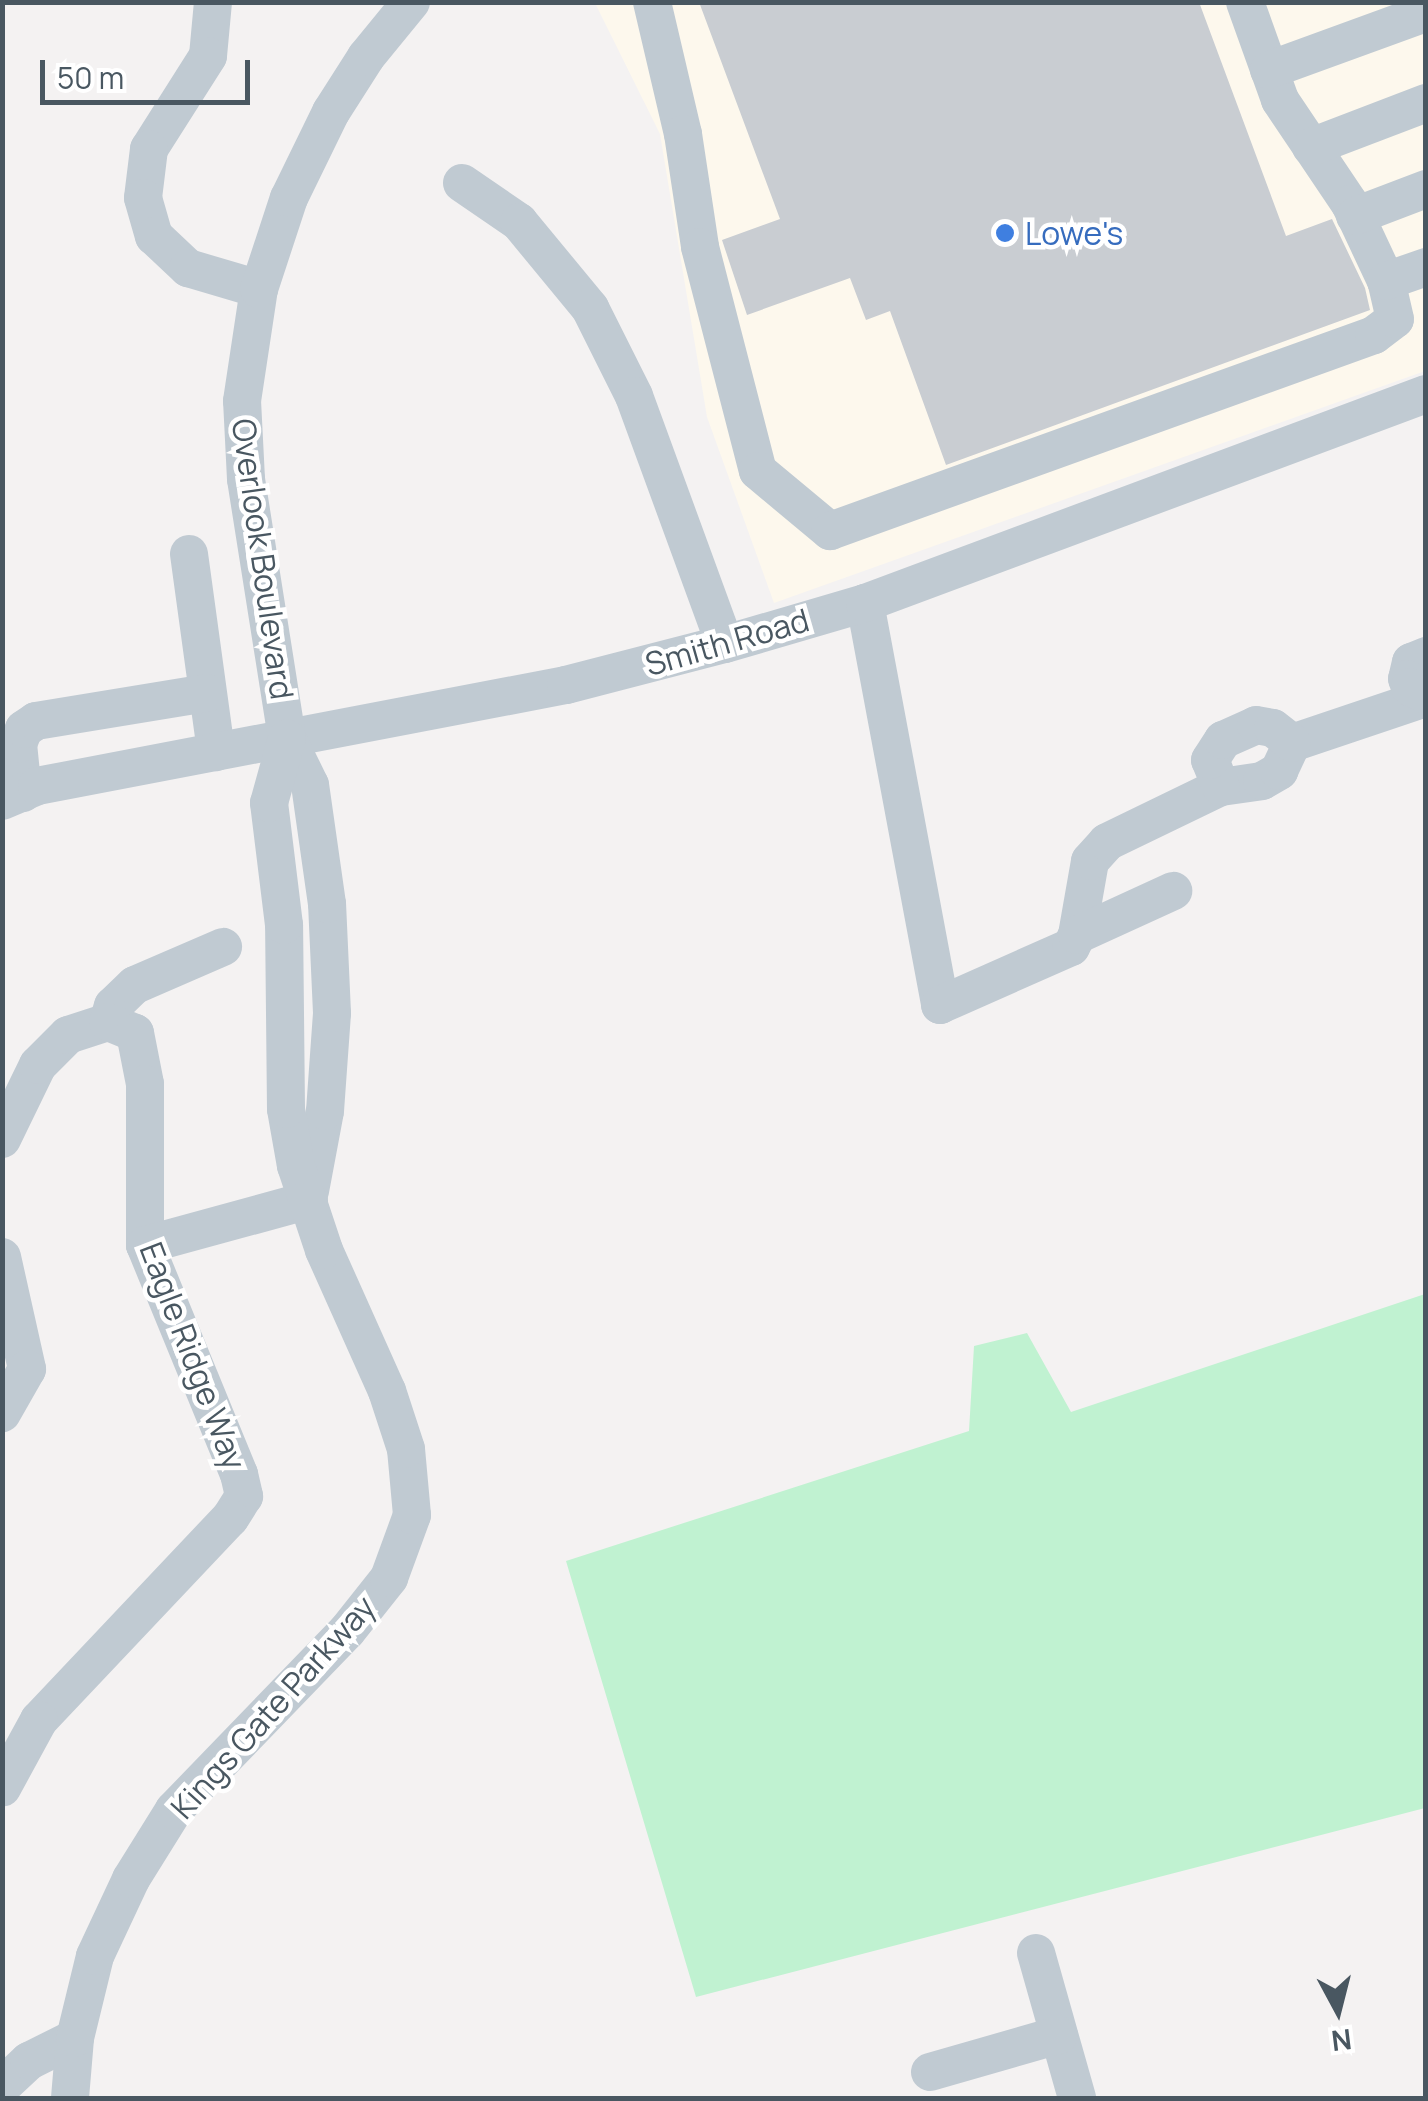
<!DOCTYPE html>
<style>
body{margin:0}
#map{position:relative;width:1428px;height:2101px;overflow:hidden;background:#f4f2f2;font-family:Manrope,sans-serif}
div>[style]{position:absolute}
.commercial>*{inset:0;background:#fdf8ed}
.green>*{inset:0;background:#c0f2d1}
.building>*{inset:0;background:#c9cdd2}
.minor>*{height:38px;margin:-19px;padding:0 19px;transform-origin:19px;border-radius:19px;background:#c0cad2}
.dots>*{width:28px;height:28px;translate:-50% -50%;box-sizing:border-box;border:5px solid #fff;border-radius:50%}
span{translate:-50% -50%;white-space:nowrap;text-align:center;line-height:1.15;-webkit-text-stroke:9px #fff;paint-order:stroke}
.shop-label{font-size:32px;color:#366cbe}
.left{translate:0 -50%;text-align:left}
.street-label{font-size:32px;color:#495761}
.frame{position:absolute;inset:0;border:5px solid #495761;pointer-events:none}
.north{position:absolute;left:1288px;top:1961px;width:100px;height:100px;-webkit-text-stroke:8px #fff;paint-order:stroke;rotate:173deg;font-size:28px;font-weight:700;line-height:40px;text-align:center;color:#495761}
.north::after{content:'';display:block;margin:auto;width:35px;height:45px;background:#495761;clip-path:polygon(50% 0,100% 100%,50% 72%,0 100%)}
.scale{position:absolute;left:40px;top:60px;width:210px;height:45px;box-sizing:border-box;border:5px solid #495761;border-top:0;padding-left:12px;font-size:30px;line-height:35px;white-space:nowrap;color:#495761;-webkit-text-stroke:8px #fff;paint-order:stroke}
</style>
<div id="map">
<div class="commercial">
<div style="clip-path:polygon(595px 3px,1425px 3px,1425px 371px,774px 603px,707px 417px,660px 134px)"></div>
</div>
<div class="green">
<div style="clip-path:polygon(1425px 1294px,1425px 1808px,696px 1997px,566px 1561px,969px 1431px,974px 1346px,1027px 1333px,1071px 1412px)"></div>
</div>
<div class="building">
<div style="clip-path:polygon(699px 2px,1199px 2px,1286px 236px,1332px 219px,1365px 288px,1370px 310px,946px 465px,890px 311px,866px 320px,850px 278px,747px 315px,722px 240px,780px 219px)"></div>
</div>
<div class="minor">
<div style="left:213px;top:2px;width:54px;rotate:95.3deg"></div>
<div style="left:208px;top:56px;width:110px;rotate:122.4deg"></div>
<div style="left:149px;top:149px;width:49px;rotate:97deg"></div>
<div style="left:143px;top:198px;width:40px;rotate:74deg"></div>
<div style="left:154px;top:236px;width:47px;rotate:43.3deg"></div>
<div style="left:188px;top:268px;width:74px;rotate:16.5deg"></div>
<div style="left:652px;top:2px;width:136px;rotate:76.8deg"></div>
<div style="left:683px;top:134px;width:114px;rotate:81.4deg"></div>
<div style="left:700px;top:247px;width:231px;rotate:75.5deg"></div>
<div style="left:758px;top:471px;width:94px;rotate:39.8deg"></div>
<div style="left:830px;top:531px;width:578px;rotate:-19.81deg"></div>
<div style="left:1374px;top:335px;width:26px;rotate:-37deg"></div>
<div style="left:1395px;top:319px;width:39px;rotate:-103deg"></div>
<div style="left:1245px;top:2px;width:104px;rotate:70.3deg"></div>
<div style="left:1280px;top:100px;width:125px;rotate:56.1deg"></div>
<div style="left:1350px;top:204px;width:85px;rotate:64.9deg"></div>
<div style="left:1386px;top:281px;width:42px;rotate:-19.3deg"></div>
<div style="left:1269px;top:70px;width:167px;rotate:-20deg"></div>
<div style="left:1311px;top:147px;width:123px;rotate:-20.9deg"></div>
<div style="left:462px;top:183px;width:69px;rotate:34.4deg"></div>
<div style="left:519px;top:222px;width:112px;rotate:50.5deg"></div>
<div style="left:590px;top:308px;width:98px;rotate:63.4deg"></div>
<div style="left:634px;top:396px;width:264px;rotate:69.9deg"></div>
<div style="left:1355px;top:216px;width:76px;rotate:-20.8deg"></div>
<div style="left:189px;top:554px;width:200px;rotate:82.2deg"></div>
<div style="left:865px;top:603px;width:409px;rotate:79.4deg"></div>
<div style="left:940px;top:1005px;width:143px;rotate:-23.9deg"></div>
<div style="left:1071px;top:947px;width:13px;rotate:-63deg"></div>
<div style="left:1077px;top:935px;width:75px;rotate:-80deg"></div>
<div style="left:1090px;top:861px;width:25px;rotate:-48deg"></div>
<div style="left:1107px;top:842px;width:127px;rotate:-25.8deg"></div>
<div style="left:1221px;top:787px;width:41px;rotate:-8.3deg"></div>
<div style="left:1262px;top:781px;width:20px;rotate:-30deg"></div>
<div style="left:1279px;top:771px;width:31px;rotate:-65deg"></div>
<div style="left:1292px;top:743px;width:141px;rotate:-18.6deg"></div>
<div style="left:1426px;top:656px;width:16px;rotate:158deg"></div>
<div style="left:1411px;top:662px;width:17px;rotate:103deg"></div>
<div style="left:1407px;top:679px;width:9px;rotate:69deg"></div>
<div style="left:1410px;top:687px;width:18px;rotate:27deg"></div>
<div style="left:1221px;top:787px;width:29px;rotate:-112deg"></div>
<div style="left:1210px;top:760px;width:24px;rotate:-57deg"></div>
<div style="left:1223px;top:740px;width:36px;rotate:-24deg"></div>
<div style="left:1256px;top:725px;width:17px;rotate:10deg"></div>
<div style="left:1273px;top:728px;width:24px;rotate:38deg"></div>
<div style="left:23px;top:793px;width:49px;rotate:-95.8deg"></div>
<div style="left:18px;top:744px;width:16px;rotate:-68deg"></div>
<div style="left:24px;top:729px;width:14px;rotate:-34deg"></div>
<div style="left:36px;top:721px;width:173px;rotate:-9.3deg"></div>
<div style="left:2px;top:801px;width:38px;rotate:-23deg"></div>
<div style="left:37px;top:786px;width:539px;rotate:-10.81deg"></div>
<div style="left:566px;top:685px;width:164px;rotate:-14.5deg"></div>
<div style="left:725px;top:644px;width:146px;rotate:-16.3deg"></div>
<div style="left:865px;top:603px;width:599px;rotate:-20.43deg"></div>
<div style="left:1077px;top:935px;width:106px;rotate:-24.6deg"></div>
<div style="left:108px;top:1022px;width:17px;rotate:-73deg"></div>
<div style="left:113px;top:1006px;width:30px;rotate:-44deg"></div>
<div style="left:135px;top:985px;width:96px;rotate:-23.4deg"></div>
<div style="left:2px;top:1139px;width:82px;rotate:-64.1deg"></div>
<div style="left:38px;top:1065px;width:42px;rotate:-45deg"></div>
<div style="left:68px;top:1035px;width:42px;rotate:-18deg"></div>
<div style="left:108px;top:1022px;width:29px;rotate:22deg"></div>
<div style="left:135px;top:1033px;width:52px;rotate:78.9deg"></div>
<div style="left:145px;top:1084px;width:161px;rotate:90deg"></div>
<div style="left:145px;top:1245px;width:248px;rotate:67.7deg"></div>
<div style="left:239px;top:1474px;width:23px;rotate:77deg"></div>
<div style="left:244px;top:1496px;width:26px;rotate:122deg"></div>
<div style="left:230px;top:1518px;width:278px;rotate:133.4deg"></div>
<div style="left:39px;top:1720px;width:77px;rotate:118.6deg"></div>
<div style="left:310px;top:1191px;width:81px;rotate:-79.4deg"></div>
<div style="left:325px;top:1111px;width:98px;rotate:-85.9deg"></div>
<div style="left:332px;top:1013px;width:109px;rotate:-92.6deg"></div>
<div style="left:327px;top:904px;width:120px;rotate:-98.1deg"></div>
<div style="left:310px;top:785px;width:52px;rotate:-116.1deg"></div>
<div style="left:287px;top:738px;width:262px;rotate:-99deg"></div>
<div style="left:246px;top:479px;width:78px;rotate:-92.9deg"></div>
<div style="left:242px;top:401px;width:113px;rotate:-81.4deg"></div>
<div style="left:259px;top:289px;width:96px;rotate:-71.8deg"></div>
<div style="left:289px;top:198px;width:96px;rotate:-64deg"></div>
<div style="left:331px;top:112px;width:65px;rotate:-57.5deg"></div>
<div style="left:366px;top:57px;width:71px;rotate:-50.7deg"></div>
<div style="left:145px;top:1245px;width:170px;rotate:-15.3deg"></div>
<div style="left:2px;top:1257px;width:115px;rotate:77.4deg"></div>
<div style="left:27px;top:1369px;width:51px;rotate:119.6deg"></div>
<div style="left:1036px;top:1953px;width:151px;rotate:74.2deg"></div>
<div style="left:930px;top:2072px;width:134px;rotate:-16deg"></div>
<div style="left:2px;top:2086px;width:37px;rotate:-43deg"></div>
<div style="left:29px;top:2061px;width:51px;rotate:-26.6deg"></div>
<div style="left:70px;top:2098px;width:60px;rotate:-85.2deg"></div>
<div style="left:75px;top:2038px;width:84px;rotate:-76.3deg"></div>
<div style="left:95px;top:1956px;width:85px;rotate:-64.9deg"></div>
<div style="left:131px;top:1879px;width:81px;rotate:-58.1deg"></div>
<div style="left:174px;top:1810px;width:249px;rotate:-46deg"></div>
<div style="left:347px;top:1631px;width:68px;rotate:-51.6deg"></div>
<div style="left:389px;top:1578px;width:67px;rotate:-69.9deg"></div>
<div style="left:412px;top:1515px;width:66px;rotate:-95.2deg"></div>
<div style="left:406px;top:1449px;width:61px;rotate:-108.1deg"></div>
<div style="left:387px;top:1391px;width:154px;rotate:-114.1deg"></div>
<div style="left:324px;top:1250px;width:89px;rotate:-108.4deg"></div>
<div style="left:296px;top:1166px;width:58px;rotate:-100deg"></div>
<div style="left:286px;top:1109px;width:184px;rotate:-90.6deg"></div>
<div style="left:284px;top:925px;width:123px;rotate:-97deg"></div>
<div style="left:269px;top:803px;width:67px;rotate:-74.5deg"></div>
</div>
<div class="dots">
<div style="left:1005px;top:233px;background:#3f7fe0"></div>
</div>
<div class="shop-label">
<span class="left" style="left:1025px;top:233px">Lowe's</span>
</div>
<div class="street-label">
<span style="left:263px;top:559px;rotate:82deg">Overlook Boulevard</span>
<span style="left:727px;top:642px;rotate:-16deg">Smith Road</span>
<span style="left:193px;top:1356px;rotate:69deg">Eagle Ridge Way</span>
<span style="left:273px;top:1707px;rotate:-48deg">Kings Gate Parkway</span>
</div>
<div class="frame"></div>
<div class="north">N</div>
<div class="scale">50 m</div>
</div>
